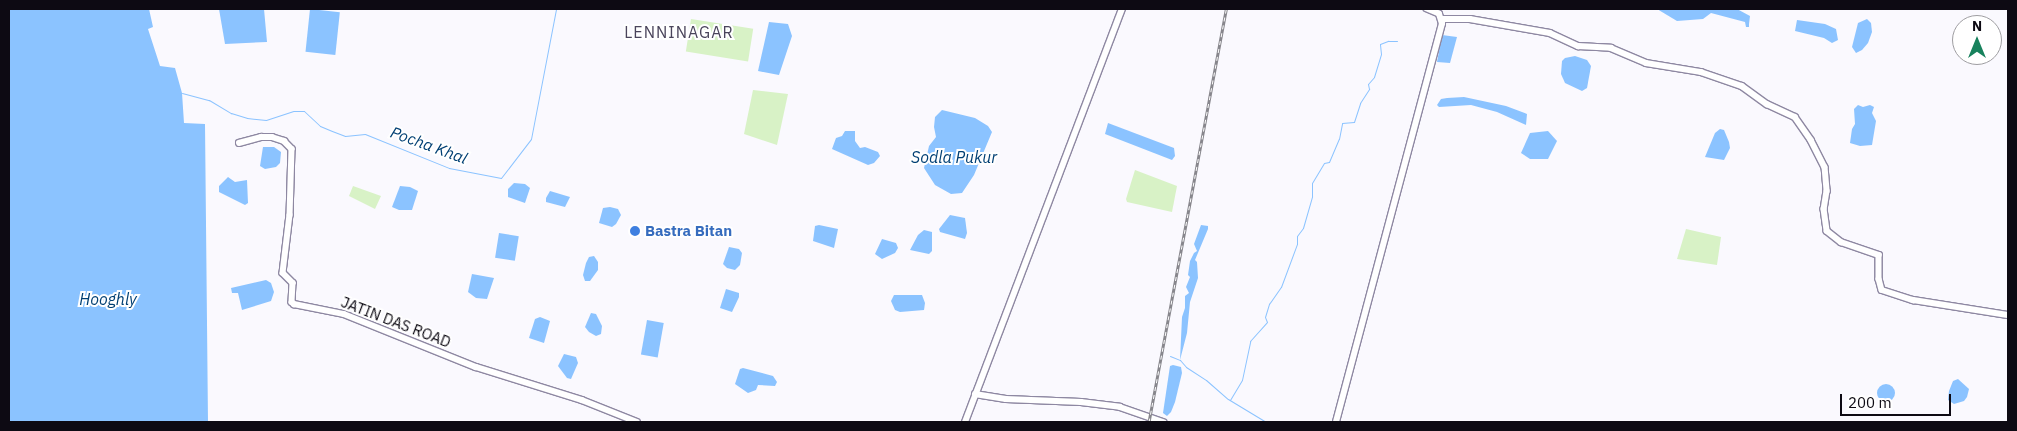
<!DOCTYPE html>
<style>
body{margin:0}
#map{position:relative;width:2017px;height:431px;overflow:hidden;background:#faf9fe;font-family:"IBM Plex Sans",sans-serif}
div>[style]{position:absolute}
.green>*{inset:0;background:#d8f2c6;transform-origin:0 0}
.water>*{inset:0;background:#8bc3ff;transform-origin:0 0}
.round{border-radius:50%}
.stream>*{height:1px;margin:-0.5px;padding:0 0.5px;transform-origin:0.5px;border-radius:0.5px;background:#8bc3ff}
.roads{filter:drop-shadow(1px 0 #8e88a2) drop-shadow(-1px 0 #8e88a2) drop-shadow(0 1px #8e88a2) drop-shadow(0 -1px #8e88a2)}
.secondary>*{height:5.5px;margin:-2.75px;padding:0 2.75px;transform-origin:2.75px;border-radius:2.75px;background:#fff}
.primary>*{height:6px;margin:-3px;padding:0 3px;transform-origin:3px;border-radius:3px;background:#fff}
.rail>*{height:3px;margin-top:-1.5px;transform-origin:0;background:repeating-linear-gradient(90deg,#fff 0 4px,#87868c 0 8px);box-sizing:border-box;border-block:1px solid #87868c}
.dots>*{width:14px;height:14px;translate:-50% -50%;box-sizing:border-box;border:2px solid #fff;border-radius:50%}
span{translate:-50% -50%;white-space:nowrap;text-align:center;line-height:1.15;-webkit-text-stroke:4px #fff;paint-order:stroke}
.shop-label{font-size:15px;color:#366cbe;font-weight:700}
.left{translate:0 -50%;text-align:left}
.street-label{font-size:15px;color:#0d0a13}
.neighbourhood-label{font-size:16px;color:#4a445b;letter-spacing:1px}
.water-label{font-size:16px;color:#003f73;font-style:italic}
.frame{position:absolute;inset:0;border:10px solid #0d0a13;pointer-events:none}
.north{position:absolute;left:1952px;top:15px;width:50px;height:50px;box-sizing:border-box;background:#fff;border:1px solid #9e9da1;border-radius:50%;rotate:0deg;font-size:14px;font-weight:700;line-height:20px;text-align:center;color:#0d0a13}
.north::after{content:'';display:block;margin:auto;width:18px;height:22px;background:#18825d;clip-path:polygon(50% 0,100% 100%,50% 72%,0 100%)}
.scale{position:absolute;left:1840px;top:394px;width:111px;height:22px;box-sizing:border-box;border:2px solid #0d0a13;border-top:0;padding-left:6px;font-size:15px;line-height:18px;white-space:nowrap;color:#0d0a13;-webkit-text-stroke:4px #fff;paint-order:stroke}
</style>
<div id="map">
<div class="green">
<div style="left:691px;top:19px;width:63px;height:33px;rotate:9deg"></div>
<div style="clip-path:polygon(753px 90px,788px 94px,777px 145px,744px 134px)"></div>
<div style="clip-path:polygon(1135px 170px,1177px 186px,1172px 212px,1127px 202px,1126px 199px)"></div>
<div style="clip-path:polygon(353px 186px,381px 196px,375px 209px,349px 196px)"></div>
<div style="clip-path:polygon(1686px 229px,1721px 237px,1717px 265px,1677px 259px)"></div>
</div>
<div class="water">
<div style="clip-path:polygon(9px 9px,149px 9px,153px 27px,148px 29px,160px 66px,175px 68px,182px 93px,184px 123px,205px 124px,208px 422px,9px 422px)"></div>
<div style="clip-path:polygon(219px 9px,264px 9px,267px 42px,225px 44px)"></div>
<div style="left:310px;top:9px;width:30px;height:43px;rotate:6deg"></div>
<div style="clip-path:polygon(1657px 9px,1737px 9px,1750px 16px,1749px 24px,1749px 27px,1746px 27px,1745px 22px,1711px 13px,1703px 19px,1677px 21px)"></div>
<div style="clip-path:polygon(1867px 19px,1871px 23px,1872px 32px,1868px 43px,1862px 50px,1856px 53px,1852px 47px,1858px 23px)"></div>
<div style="clip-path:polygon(1797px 20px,1825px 24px,1836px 29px,1838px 40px,1832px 43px,1824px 38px,1795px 31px)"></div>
<div style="clip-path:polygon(769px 22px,788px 24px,792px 36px,779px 75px,758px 71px)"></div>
<div style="clip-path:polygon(1442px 35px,1457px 37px,1450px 63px,1437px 62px)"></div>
<div style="clip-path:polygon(1575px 56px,1587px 60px,1591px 66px,1587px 88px,1582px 91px,1565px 83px,1561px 74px,1562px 61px,1565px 58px)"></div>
<div style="clip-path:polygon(1464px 97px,1506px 106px,1527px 114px,1526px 125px,1497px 112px,1471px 105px,1439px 107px,1437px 105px,1441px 99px,1447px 98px)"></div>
<div style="clip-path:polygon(1858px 105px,1863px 107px,1870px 105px,1874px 107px,1872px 113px,1876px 121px,1872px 145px,1860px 146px,1850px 143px,1852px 129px,1855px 124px,1854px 109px)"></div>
<div style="clip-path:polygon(942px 110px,975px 118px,988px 126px,992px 132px,974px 175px,962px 193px,951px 194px,935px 185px,924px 168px,929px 146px,936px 137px,934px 127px,935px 117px)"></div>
<div style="clip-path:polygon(1108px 123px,1174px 148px,1175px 156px,1172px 160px,1105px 134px)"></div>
<div style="clip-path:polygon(1720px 129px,1724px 130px,1729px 142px,1730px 148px,1724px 160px,1705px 157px,1715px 133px)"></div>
<div style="clip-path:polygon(845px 131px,855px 131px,855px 141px,860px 148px,865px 147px,878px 152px,880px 156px,874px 163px,868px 165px,832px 149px,836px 138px,842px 136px)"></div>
<div style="clip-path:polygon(1548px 131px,1557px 141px,1548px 159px,1530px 159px,1521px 153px,1530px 133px)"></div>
<div style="clip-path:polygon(263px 147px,274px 147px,281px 152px,280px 163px,276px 167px,265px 169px,260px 166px)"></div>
<div style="clip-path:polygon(228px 177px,235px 182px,247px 180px,248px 203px,245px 205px,219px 192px,219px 186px)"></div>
<div style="clip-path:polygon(514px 183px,525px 184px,530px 188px,525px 203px,508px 197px,508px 189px)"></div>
<div style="clip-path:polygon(400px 186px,410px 187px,418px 191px,412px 210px,399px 210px,392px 207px)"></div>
<div style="clip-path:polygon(550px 191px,570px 197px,565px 207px,546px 202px,546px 198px)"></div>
<div style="clip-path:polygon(610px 207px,618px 209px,621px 215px,616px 224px,612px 227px,599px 223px,603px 208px)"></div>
<div style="clip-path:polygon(950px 215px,965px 218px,967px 233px,965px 239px,940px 232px,939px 229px)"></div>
<div style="clip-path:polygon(819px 225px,838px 229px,834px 248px,813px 241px,815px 226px)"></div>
<div style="clip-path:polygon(1201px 225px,1208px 226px,1208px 229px,1195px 260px,1197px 262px,1198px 278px,1190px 302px,1187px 333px,1180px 360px,1182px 317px,1185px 308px,1185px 296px,1189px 293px,1186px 287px,1190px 277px,1188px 275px,1190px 261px,1194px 253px,1197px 251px,1194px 244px)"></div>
<div style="clip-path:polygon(924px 230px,932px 232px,932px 251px,929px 254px,910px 250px,918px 235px)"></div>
<div style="left:499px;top:233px;width:20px;height:25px;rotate:9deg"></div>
<div style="clip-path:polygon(882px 239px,896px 243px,898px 248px,895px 253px,882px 259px,875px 254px)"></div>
<div style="clip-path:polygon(729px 247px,739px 249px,742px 253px,740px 265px,735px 270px,727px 268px,723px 264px)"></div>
<div style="clip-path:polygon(594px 256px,598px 262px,598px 270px,590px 281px,585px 281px,583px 275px,586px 263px,589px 257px)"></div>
<div style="clip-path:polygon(472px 274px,494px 278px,487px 299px,476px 298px,468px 292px)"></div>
<div style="clip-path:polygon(266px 280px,271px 283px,274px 292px,271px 301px,242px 310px,238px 293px,232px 293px,231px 288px)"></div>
<div style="clip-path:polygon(726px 289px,739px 293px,739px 297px,732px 312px,720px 308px)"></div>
<div style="clip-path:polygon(894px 295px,922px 295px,925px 303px,924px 310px,900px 312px,895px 310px,891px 301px)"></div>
<div style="clip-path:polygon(591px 313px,596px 314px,602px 326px,601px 334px,596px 336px,589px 332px,585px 327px)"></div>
<div style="clip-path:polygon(540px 317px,550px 321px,544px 343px,529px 338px,535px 319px)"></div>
<div style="left:647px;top:320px;width:17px;height:35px;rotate:10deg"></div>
<div style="clip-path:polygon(564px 354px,576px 357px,578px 363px,571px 379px,567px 378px,558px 366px)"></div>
<div style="clip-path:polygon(1173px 365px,1181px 367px,1182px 373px,1175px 402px,1171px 412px,1167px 416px,1163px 413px,1170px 366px)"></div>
<div style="clip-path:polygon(743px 368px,773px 376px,777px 382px,775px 386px,758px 385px,756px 390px,748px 393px,735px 384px,740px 369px)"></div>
<div style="clip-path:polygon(1958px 379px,1969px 389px,1967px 397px,1964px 401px,1954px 404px,1948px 400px,1949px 391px,1953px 381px)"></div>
<div class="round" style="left:1877px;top:384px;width:18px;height:18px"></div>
</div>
<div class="stream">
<div style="left:182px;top:93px;width:28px;rotate:15deg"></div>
<div style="left:209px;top:100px;width:26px;rotate:31deg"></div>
<div style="left:231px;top:113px;width:17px;rotate:17deg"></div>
<div style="left:247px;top:118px;width:19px;rotate:6deg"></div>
<div style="left:266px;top:120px;width:28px;rotate:-18deg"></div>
<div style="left:293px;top:111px;width:11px"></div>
<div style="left:304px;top:111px;width:22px;rotate:43deg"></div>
<div style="left:320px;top:126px;width:13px;rotate:23deg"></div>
<div style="left:332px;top:131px;width:14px;rotate:21deg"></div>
<div style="left:345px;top:136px;width:20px;rotate:-6deg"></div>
<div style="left:365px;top:134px;width:91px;rotate:22deg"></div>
<div style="left:449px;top:168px;width:53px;rotate:10.9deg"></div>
<div style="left:501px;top:178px;width:49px;rotate:-52.4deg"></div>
<div style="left:531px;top:139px;width:132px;rotate:-79.1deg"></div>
<div style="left:1170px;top:356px;width:11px;rotate:22deg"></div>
<div style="left:1180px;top:360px;width:9px;rotate:49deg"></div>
<div style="left:1186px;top:367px;width:24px;rotate:33deg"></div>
<div style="left:1206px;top:380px;width:29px;rotate:41deg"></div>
<div style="left:1228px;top:399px;width:44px;rotate:31.2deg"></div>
<div style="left:1230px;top:400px;width:23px;rotate:-59deg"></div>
<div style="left:1242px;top:380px;width:40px;rotate:-78deg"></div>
<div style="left:1250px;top:341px;width:25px;rotate:-48deg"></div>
<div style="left:1267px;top:322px;width:5px;rotate:-112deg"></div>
<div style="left:1265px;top:317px;width:14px;rotate:-73deg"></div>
<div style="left:1269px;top:304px;width:21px;rotate:-55deg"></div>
<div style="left:1281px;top:287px;width:46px;rotate:-69.6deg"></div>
<div style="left:1297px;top:244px;width:8px;rotate:-90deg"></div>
<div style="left:1297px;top:236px;width:10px;rotate:-53deg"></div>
<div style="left:1303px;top:228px;width:33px;rotate:-74deg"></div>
<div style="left:1312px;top:196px;width:13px;rotate:-90deg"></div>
<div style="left:1312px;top:183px;width:23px;rotate:-59deg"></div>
<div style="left:1324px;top:163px;width:5px;rotate:-11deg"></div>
<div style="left:1329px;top:162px;width:25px;rotate:-67deg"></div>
<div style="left:1339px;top:139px;width:16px;rotate:-79deg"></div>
<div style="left:1342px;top:123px;width:12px;rotate:-5deg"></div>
<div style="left:1354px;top:122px;width:20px;rotate:-72deg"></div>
<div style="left:1360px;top:103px;width:17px;rotate:-57deg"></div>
<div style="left:1369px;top:89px;width:5px;rotate:-101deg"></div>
<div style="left:1368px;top:84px;width:9px;rotate:-49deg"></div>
<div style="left:1374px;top:77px;width:24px;rotate:-73deg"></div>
<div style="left:1381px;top:54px;width:10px;rotate:-96deg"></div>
<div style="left:1380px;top:44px;width:9px;rotate:-21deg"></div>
<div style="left:1388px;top:41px;width:9px"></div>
</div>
<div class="roads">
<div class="secondary">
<div style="left:1441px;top:19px;width:29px"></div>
<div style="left:1470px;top:19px;width:81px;rotate:9.9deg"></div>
<div style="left:1550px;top:33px;width:31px;rotate:25deg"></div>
<div style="left:1578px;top:46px;width:33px;rotate:3deg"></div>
<div style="left:1611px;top:48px;width:38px;rotate:23deg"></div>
<div style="left:1646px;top:63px;width:56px;rotate:9.3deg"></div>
<div style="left:1701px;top:72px;width:43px;rotate:18.9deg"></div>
<div style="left:1742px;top:86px;width:31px;rotate:36deg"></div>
<div style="left:1767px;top:104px;width:31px;rotate:25deg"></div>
<div style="left:1795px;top:117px;width:28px;rotate:55deg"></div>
<div style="left:1811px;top:140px;width:30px;rotate:63deg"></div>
<div style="left:1825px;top:167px;width:24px;rotate:85deg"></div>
<div style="left:1827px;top:191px;width:18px;rotate:99deg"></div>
<div style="left:1824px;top:209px;width:22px;rotate:82deg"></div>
<div style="left:1827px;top:231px;width:18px;rotate:38deg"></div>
<div style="left:1841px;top:242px;width:40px;rotate:18.9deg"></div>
<div style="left:1879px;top:255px;width:24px;rotate:90deg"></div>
<div style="left:1879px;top:279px;width:11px;rotate:75deg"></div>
<div style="left:1882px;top:290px;width:33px;rotate:18deg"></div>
<div style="left:1913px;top:300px;width:96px;rotate:9deg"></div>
<div style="left:239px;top:143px;width:23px;rotate:-15deg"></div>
<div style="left:261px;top:137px;width:11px"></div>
<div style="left:272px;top:137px;width:13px;rotate:18deg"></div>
<div style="left:284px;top:141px;width:11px;rotate:45deg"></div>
<div style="left:292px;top:149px;width:66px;rotate:91.7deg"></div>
<div style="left:290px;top:215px;width:58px;rotate:96.9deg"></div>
<div style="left:283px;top:273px;width:14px;rotate:45deg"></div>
<div style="left:293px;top:283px;width:19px;rotate:93deg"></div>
<div style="left:292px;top:302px;width:3px;rotate:45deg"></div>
<div style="left:294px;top:304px;width:51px;rotate:11.3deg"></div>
<div style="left:344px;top:314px;width:142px;rotate:21.9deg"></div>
<div style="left:476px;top:367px;width:111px;rotate:17.3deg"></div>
<div style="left:582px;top:400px;width:59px;rotate:21.8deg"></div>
<div style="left:975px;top:394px;width:31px;rotate:9deg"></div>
<div style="left:1006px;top:399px;width:75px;rotate:2.3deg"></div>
<div style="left:1081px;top:402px;width:39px;rotate:7deg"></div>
<div style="left:1120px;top:407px;width:46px;rotate:19.2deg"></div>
<div style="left:1336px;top:422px;width:412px;rotate:-75.1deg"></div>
<div style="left:1442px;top:24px;width:10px;rotate:-107deg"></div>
<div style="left:1439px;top:14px;width:13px;rotate:-157deg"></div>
</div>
<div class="primary">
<div style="left:965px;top:422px;width:442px;rotate:-69.2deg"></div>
</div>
</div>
<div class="rail">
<div style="left:1149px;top:422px;width:420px;rotate:-79.4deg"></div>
</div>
<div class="dots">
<div style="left:635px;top:231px;background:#3f7fe0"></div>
</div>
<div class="shop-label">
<span class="left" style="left:645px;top:231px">Bastra Bitan</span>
</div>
<div class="street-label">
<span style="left:396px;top:322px;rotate:21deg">JATIN DAS ROAD</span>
</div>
<div class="neighbourhood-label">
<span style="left:679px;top:32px">LENNINAGAR</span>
</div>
<div class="water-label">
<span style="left:429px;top:145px;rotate:20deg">Pocha Khal</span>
<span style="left:954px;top:157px">Sodla Pukur</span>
<span style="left:108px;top:299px">Hooghly</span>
</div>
<div class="frame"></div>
<div class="north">N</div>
<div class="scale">200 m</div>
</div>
